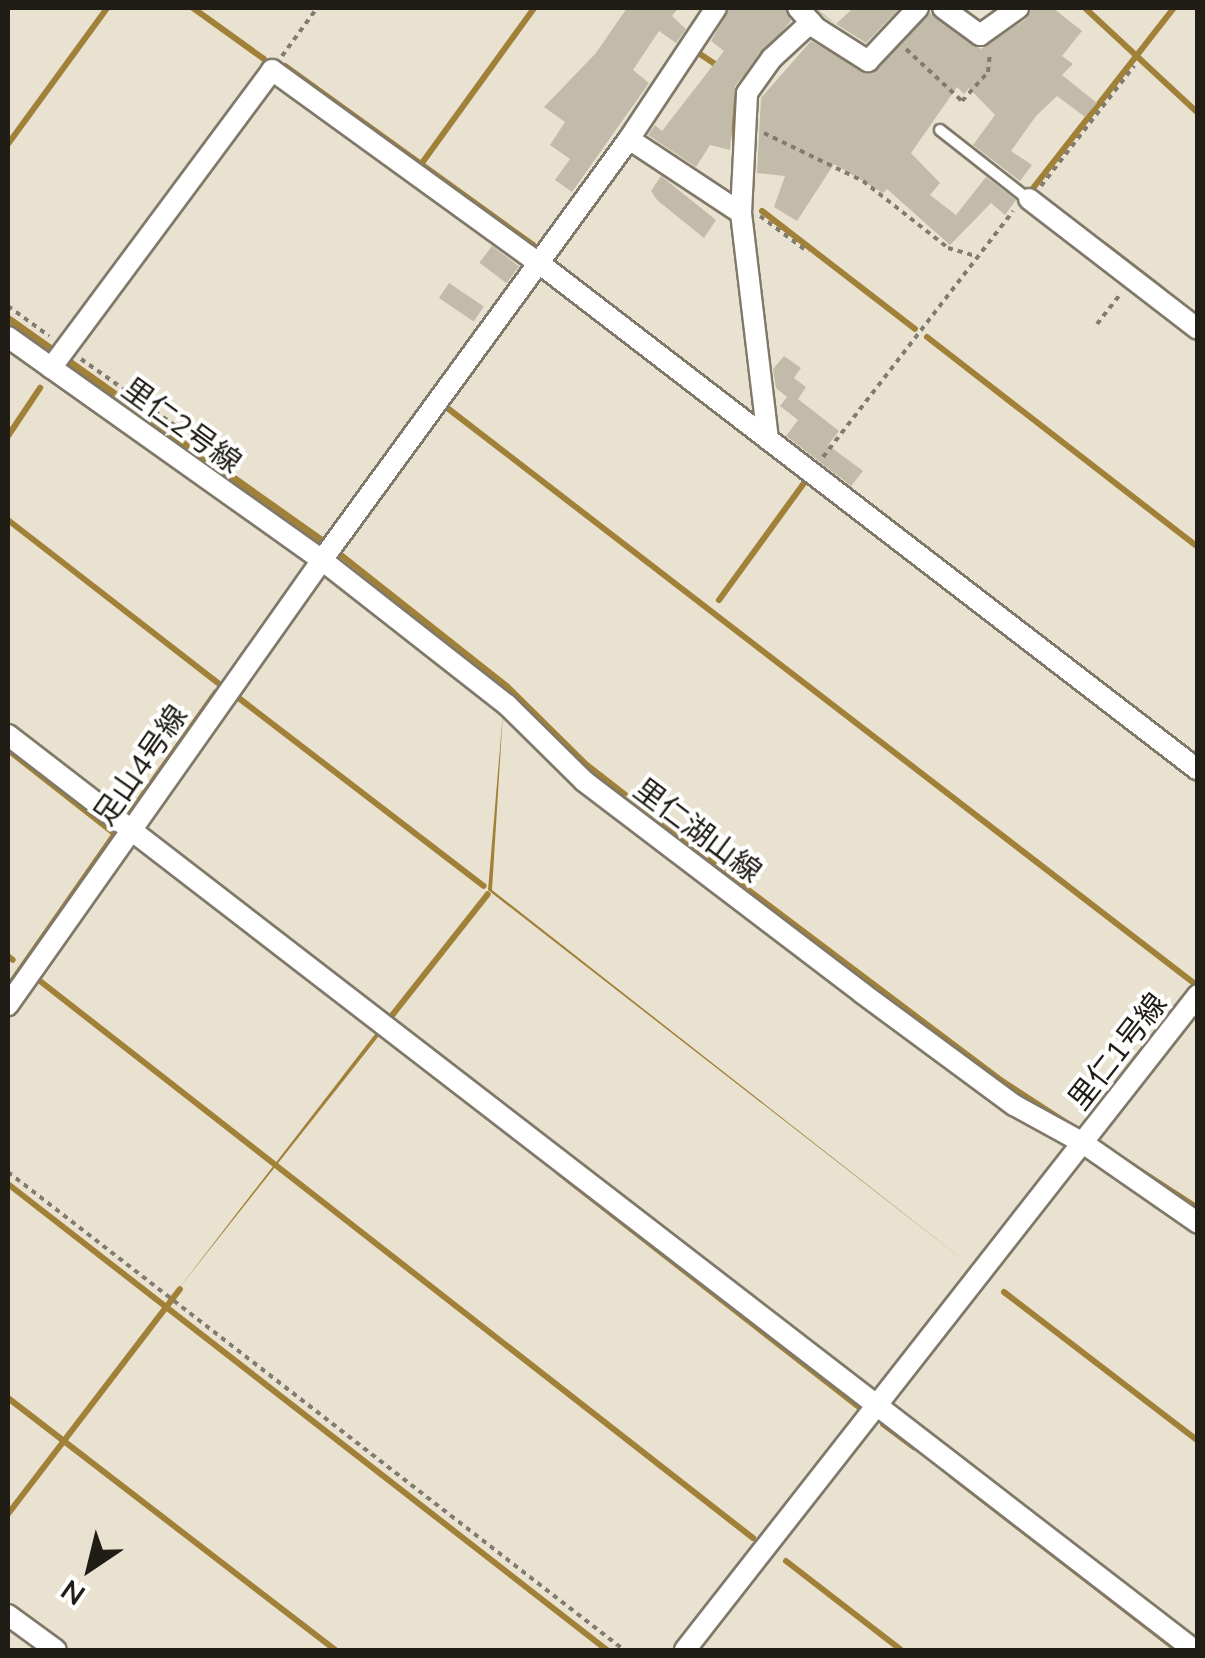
<!DOCTYPE html>
<meta charset="utf-8">
<style>
body{margin:0}
#map{position:relative;width:1205px;height:1658px;overflow:hidden;background:#eae2d1;font-family:Mulish,"Noto Sans JP",sans-serif}
div>[style]{position:absolute}
.water>*{inset:0;background:#a18138}
.stream>*{height:6px;margin:-3px;padding:0 3px;transform-origin:3px;border-radius:3px;background:#a18138}
.building>*{inset:0;background:#c2bbaa;transform-origin:0 0}
.path>*{height:4px;margin-top:-2px;transform-origin:0;background:repeating-linear-gradient(90deg,#817b70 0 5px,transparent 0 10px)}
.roads{filter:drop-shadow(2px 0 #80796a) drop-shadow(-2px 0 #80796a) drop-shadow(0 2px #80796a) drop-shadow(0 -2px #80796a)}
.service>*{height:10px;margin:-5px;padding:0 5px;transform-origin:5px;border-radius:5px;background:#fff}
.minor>*{height:20px;margin:-10px;padding:0 10px;transform-origin:10px;border-radius:10px;background:#fff}
span{translate:-50% -50%;white-space:nowrap;text-align:center;line-height:1.15;-webkit-text-stroke:8px #fff;paint-order:stroke}
.street-label{font-size:30px;color:#201d17}
.frame{position:absolute;inset:0;border:10px solid #201d17;pointer-events:none}
.north{position:absolute;left:40px;top:1518px;width:100px;height:100px;-webkit-text-stroke:8px #fff;paint-order:stroke;rotate:215deg;font-size:28px;font-weight:700;line-height:40px;text-align:center;color:#201d17}
.north::after{content:'';display:block;margin:auto;width:35px;height:45px;background:#201d17;clip-path:polygon(50% 0,100% 100%,50% 72%,0 100%)}
</style>
<div id="map">
<div class="water">
<div style="clip-path:polygon(8px 314px,323px 537px,509px 684px,588px 762px,724px 868px,1003px 1078px,1197px 1204px,1197px 1212px,993px 1079px,737px 886px,582px 766px,506px 691px,339px 557px,8px 323px)"></div>
<div style="clip-path:polygon(503px 712px,492px 890px,976px 1270px,488px 890px)"></div>
<div style="clip-path:polygon(379px 1029px,382px 1032px,176px 1292px)"></div>
</div>
<div class="stream">
<div style="left:193px;top:8px;width:87px;rotate:35.7deg"></div>
<div style="left:1085px;top:8px;width:154px;rotate:42.9deg"></div>
<div style="left:700px;top:48px;width:5px;rotate:127deg"></div>
<div style="left:697px;top:52px;width:27px;rotate:34deg"></div>
<div style="left:285px;top:66px;width:306px;rotate:35.8deg"></div>
<div style="left:731px;top:80px;width:61px;rotate:86.2deg"></div>
<div style="left:8px;top:144px;width:168px;rotate:-53.9deg"></div>
<div style="left:422px;top:163px;width:191px;rotate:-54.1deg"></div>
<div style="left:1030px;top:192px;width:234px;rotate:-52deg"></div>
<div style="left:762px;top:211px;width:193px;rotate:37.6deg"></div>
<div style="left:1105px;top:245px;width:72px;rotate:37.7deg"></div>
<div style="left:927px;top:337px;width:343px;rotate:37.8deg"></div>
<div style="left:446px;top:407px;width:945px;rotate:37.61deg"></div>
<div style="left:8px;top:436px;width:58px;rotate:-56.3deg"></div>
<div style="left:8px;top:520px;width:266px;rotate:37.8deg"></div>
<div style="left:719px;top:600px;width:145px;rotate:-54deg"></div>
<div style="left:240px;top:699px;width:307px;rotate:37.5deg"></div>
<div style="left:8px;top:750px;width:135px;rotate:38.1deg"></div>
<div style="left:128px;top:816px;width:152px;rotate:-54.6deg"></div>
<div style="left:8px;top:956px;width:6px;rotate:39deg"></div>
<div style="left:40px;top:981px;width:905px;rotate:38deg"></div>
<div style="left:8px;top:987px;width:185px;rotate:-55.1deg"></div>
<div style="left:386px;top:1023px;width:164px;rotate:-51.7deg"></div>
<div style="left:558px;top:1172px;width:382px;rotate:38deg"></div>
<div style="left:8px;top:1184px;width:759px;rotate:37.88deg"></div>
<div style="left:1004px;top:1292px;width:245px;rotate:37.5deg"></div>
<div style="left:8px;top:1398px;width:413px;rotate:37.6deg"></div>
<div style="left:883px;top:1424px;width:39px;rotate:37deg"></div>
<div style="left:952px;top:1476px;width:284px;rotate:37.7deg"></div>
<div style="left:8px;top:1514px;width:283px;rotate:-52.6deg"></div>
<div style="left:786px;top:1561px;width:145px;rotate:37.7deg"></div>
</div>
<div class="building">
<div style="clip-path:polygon(627px 8px,678px 8px,672px 16px,686px 29px,676px 43px,659px 31px,633px 70px,649px 83px,572px 192px,555px 180px,570px 159px,550px 145px,565px 122px,544px 107px,596px 53px)"></div>
<div style="clip-path:polygon(730px 8px,785px 8px,791px 21px,735px 86px,730px 150px,710px 145px,696px 167px,648px 135px,655px 125px,662px 131px,724px 51px,711px 41px)"></div>
<div style="clip-path:polygon(816px 8px,836px 24px,853px 8px,898px 10px,866px 43px,825px 17px)"></div>
<div style="clip-path:polygon(1032px 8px,1053px 8px,1082px 31px,1062px 56px,1073px 64px,1062px 75px,1097px 103px,1085px 117px,1057px 96px,1036px 116px,1011px 151px,1032px 165px,1020px 181px,973px 145px,995px 115px,969px 88px,964px 94px,957px 87px,911px 153px,940px 183px,930px 195px,956px 215px,986px 177px,1016px 200px,1005px 215px,991px 203px,950px 245px,887px 189px,883px 193px,834px 164px,797px 221px,774px 207px,785px 176px,757px 173px,761px 98px,811px 41px,872px 74px,930px 13px,981px 49px,1026px 19px)"></div>
<div style="clip-path:polygon(661px 176px,716px 220px,704px 238px,657px 200px,651px 191px)"></div>
<div style="left:492px;top:246px;width:34px;height:21px;rotate:37deg"></div>
<div style="left:449px;top:283px;width:42px;height:18px;rotate:34deg"></div>
<div style="clip-path:polygon(784px 356px,801px 368px,794px 378px,806px 387px,798px 399px,839px 431px,828px 445px,863px 471px,851px 486px,786px 436px,798px 420px,780px 406px,787px 397px,776px 388px,773px 369px)"></div>
</div>
<div class="path">
<div style="left:906px;top:49px;width:76px;rotate:42.9deg"></div>
<div style="left:962px;top:101px;width:39px;rotate:-48deg"></div>
<div style="left:988px;top:72px;width:20px;rotate:-84deg"></div>
<div style="left:282px;top:56px;width:59px;rotate:-53.9deg"></div>
<div style="left:764px;top:133px;width:110px;rotate:25.9deg"></div>
<div style="left:863px;top:181px;width:108px;rotate:38.2deg"></div>
<div style="left:948px;top:248px;width:32px;rotate:16deg"></div>
<div style="left:1041px;top:186px;width:152px;rotate:-52.2deg"></div>
<div style="left:760px;top:216px;width:60px;rotate:36.9deg"></div>
<div style="left:8px;top:306px;width:51px;rotate:36.2deg"></div>
<div style="left:1097px;top:324px;width:39px;rotate:-52deg"></div>
<div style="left:81px;top:359px;width:156px;rotate:35.3deg"></div>
<div style="left:823px;top:457px;width:311px;rotate:-52.3deg"></div>
<div style="left:8px;top:1172px;width:780px;rotate:37.81deg"></div>
</div>
<div class="roads">
<div class="service">
<div style="left:940px;top:130px;width:112px;rotate:38.1deg"></div>
</div>
<div class="minor">
<div style="left:716px;top:8px;width:157px;rotate:123.6deg"></div>
<div style="left:629px;top:139px;width:521px;rotate:126.1deg"></div>
<div style="left:322px;top:560px;width:235px;rotate:38.1deg"></div>
<div style="left:507px;top:705px;width:108px;rotate:44.6deg"></div>
<div style="left:584px;top:781px;width:350px;rotate:37.3deg"></div>
<div style="left:862px;top:993px;width:189px;rotate:36.4deg"></div>
<div style="left:1014px;top:1105px;width:79px;rotate:28.8deg"></div>
<div style="left:1083px;top:1143px;width:140px;rotate:34.8deg"></div>
<div style="left:798px;top:8px;width:27px;rotate:48deg"></div>
<div style="left:816px;top:28px;width:62px;rotate:32.4deg"></div>
<div style="left:868px;top:61px;width:73px;rotate:-46.7deg"></div>
<div style="left:943px;top:8px;width:46px;rotate:36.1deg"></div>
<div style="left:980px;top:35px;width:47px;rotate:-35.4deg"></div>
<div style="left:629px;top:139px;width:134px;rotate:33.5deg"></div>
<div style="left:741px;top:213px;width:120px;rotate:-87.1deg"></div>
<div style="left:747px;top:93px;width:43px;rotate:-54.5deg"></div>
<div style="left:772px;top:58px;width:53px;rotate:-42.7deg"></div>
<div style="left:1029px;top:199px;width:213px;rotate:37.6deg"></div>
<div style="left:741px;top:213px;width:228px;rotate:83.2deg"></div>
<div style="left:8px;top:337px;width:385px;rotate:35.4deg"></div>
<div style="left:322px;top:560px;width:545px;rotate:125.21deg"></div>
<div style="left:51px;top:368px;width:371px;rotate:-53.4deg"></div>
<div style="left:272px;top:70px;width:329px;rotate:35.9deg"></div>
<div style="left:539px;top:263px;width:831px;rotate:37.57deg"></div>
<div style="left:8px;top:735px;width:1498px;rotate:37.65deg"></div>
<div style="left:8px;top:1615px;width:59px;rotate:36.1deg"></div>
<div style="left:685px;top:1650px;width:832px;rotate:-51.93deg"></div>
</div>
</div>
<div class="street-label">
<span style="left:182px;top:425px;rotate:36deg">里仁2号線</span>
<span style="left:140px;top:765px;rotate:-55deg">足山4号線</span>
<span style="left:698px;top:830px;rotate:37deg">里仁湖山線</span>
<span style="left:1117px;top:1051px;rotate:-52deg">里仁1号線</span>
</div>
<div class="frame"></div>
<div class="north">N</div>
</div>
